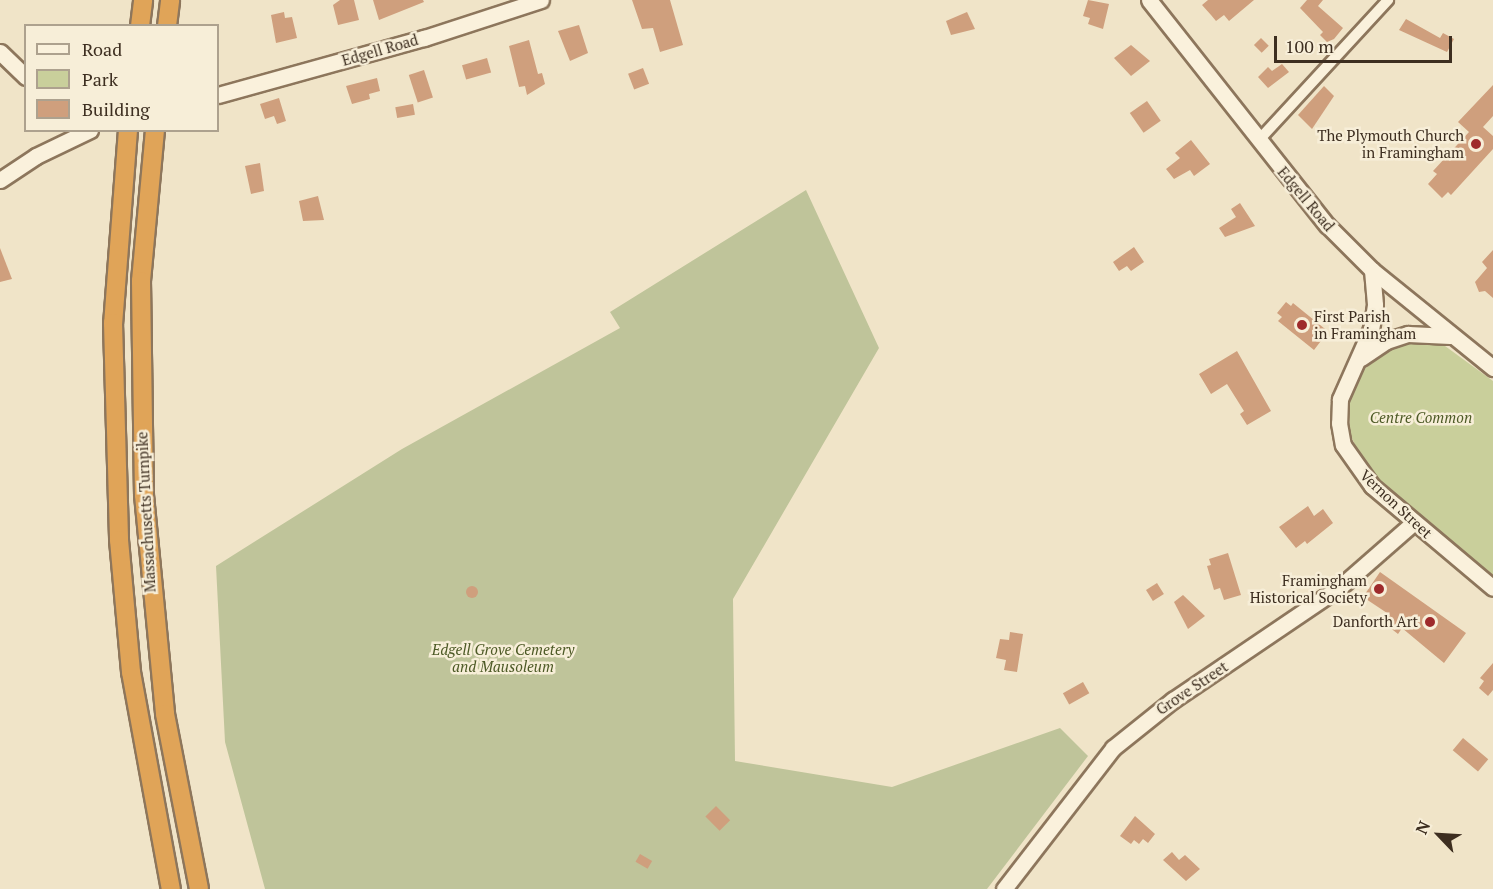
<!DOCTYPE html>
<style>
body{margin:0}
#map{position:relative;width:1493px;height:889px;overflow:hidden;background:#f0e4c8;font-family:"PT Serif",serif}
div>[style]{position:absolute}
.green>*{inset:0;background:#c9cf9b}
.cemetery>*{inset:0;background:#bfc49a}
.building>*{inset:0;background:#cf9f7d;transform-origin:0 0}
.round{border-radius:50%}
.roads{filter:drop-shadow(2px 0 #8d765c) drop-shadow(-2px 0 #8d765c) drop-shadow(0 2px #8d765c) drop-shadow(0 -2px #8d765c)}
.street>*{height:10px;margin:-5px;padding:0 5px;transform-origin:5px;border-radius:5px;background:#faf1dc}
.secondary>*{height:15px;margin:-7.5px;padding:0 7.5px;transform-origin:7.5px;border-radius:7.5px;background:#faf1dc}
.highway>*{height:18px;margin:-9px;padding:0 9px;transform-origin:9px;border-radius:9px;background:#e0a458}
.dots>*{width:16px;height:16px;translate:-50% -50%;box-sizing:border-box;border:3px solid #f7eed8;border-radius:50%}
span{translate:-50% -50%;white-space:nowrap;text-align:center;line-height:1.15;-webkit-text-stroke:5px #f7eed8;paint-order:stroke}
.street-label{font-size:15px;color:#3d2e20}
.poi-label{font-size:15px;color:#3d2e20}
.right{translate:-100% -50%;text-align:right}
.left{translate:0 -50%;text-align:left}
.park-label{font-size:15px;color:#4d5a26;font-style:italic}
.legend{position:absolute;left:24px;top:24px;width:195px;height:108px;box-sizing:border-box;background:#f7eed8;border:2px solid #ada18e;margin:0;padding:8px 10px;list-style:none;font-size:18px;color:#3d2e20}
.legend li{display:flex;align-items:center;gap:12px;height:30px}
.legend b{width:30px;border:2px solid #ada18e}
.north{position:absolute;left:1409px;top:805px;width:60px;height:60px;-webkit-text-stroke:4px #f7eed8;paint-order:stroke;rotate:295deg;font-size:16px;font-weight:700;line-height:24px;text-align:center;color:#3d2e20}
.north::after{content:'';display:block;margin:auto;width:21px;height:27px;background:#3d2e20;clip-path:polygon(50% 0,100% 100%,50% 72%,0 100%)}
.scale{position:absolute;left:1274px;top:36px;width:178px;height:27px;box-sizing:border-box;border:3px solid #3d2e20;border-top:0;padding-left:8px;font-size:18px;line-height:21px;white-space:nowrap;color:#3d2e20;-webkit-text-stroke:4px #f7eed8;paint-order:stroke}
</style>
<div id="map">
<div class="green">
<div style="clip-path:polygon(1421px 340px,1445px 346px,1493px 381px,1493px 575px,1379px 481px,1362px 460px,1350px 434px,1349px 395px,1363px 370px,1394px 347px)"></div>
</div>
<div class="cemetery">
<div style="clip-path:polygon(806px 190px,879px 348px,733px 599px,735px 761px,892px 787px,1060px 728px,1088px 756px,987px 889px,265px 889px,225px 742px,216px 566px,402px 449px,620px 328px,610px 312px)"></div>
</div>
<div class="building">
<div style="clip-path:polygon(340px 0,354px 0,359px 20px,338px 25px,333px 5px)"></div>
<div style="clip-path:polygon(373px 0,423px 0,424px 2px,379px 20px)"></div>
<div style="clip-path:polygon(632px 0,670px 0,683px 45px,660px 52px,653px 28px,642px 29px)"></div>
<div style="clip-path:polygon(1088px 0,1109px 4px,1103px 29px,1088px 24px,1090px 18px,1083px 16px)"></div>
<div style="clip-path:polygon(1208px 0,1254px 0,1229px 21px,1224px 15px,1216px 21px,1211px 15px,1202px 5px)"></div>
<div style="clip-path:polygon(1307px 0,1323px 0,1318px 6px,1343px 28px,1334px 39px,1327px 42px,1320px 35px,1323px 32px,1300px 8px)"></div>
<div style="clip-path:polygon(284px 12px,285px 18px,292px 17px,297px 38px,276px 43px,271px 15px)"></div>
<div style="clip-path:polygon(967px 12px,975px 29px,951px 35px,946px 21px)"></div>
<div style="clip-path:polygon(1406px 19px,1440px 38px,1443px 33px,1454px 39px,1447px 52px,1399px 30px)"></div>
<div style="clip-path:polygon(579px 25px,588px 53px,570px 61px,558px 31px)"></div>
<div style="left:1261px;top:38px;width:11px;height:10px;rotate:45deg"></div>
<div style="clip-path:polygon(529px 40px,538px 74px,542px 73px,545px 84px,527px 95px,525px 86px,519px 87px,509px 46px)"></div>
<div style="clip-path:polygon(1131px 45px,1150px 61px,1131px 76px,1114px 58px)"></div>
<div style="left:487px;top:58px;width:15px;height:26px;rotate:74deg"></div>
<div style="clip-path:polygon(1282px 64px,1289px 72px,1268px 88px,1258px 77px,1268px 67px,1272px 71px)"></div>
<div style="left:643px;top:68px;width:17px;height:16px;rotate:69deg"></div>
<div style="left:424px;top:70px;width:29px;height:16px;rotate:72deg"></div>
<div style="clip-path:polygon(377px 78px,380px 91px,369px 94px,370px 99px,352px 104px,346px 86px)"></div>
<div style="clip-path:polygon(1493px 85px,1493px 116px,1483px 127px,1493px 136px,1493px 149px,1451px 195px,1448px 192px,1442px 198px,1428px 184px,1437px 174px,1433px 171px,1469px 132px,1458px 122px)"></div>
<div style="clip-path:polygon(1324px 86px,1334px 96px,1312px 129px,1298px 115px)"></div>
<div style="clip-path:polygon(279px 98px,286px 121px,277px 124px,274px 116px,265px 119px,260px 104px)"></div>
<div style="left:1147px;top:101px;width:24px;height:21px;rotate:55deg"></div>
<div style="left:413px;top:104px;width:11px;height:18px;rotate:80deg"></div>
<div style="clip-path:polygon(1191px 140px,1210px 164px,1194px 176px,1190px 170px,1174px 179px,1166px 169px,1180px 158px,1175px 153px)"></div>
<div style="clip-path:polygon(260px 163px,264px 191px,251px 194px,245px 166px)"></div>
<div style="clip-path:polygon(318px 196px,324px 220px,303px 221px,299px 201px)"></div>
<div style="clip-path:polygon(1240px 203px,1255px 226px,1225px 237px,1219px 228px,1236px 217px,1231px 209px)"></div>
<div style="clip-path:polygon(1134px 247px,1144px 262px,1131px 271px,1127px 266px,1119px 271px,1113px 262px)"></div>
<div style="clip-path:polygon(0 248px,12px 279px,0 282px)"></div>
<div style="clip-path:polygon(1493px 250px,1493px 298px,1485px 291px,1479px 292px,1475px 282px,1487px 268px,1482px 262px)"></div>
<div style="clip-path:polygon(1286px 302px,1291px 306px,1293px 303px,1325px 329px,1327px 333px,1314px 350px,1278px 321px,1282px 317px,1277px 313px)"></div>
<div style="clip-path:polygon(1237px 351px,1271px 411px,1247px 425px,1240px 414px,1244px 411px,1227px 384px,1211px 394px,1199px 374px)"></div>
<div style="clip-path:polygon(1308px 506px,1314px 516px,1323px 509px,1333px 523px,1307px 544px,1305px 541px,1296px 548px,1279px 527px)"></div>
<div style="clip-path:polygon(1228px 553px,1241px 595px,1224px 600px,1220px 588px,1214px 590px,1207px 566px,1211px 565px,1209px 559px)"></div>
<div style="clip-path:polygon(1380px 572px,1466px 633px,1444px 663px,1402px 628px,1398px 634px,1384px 623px,1390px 615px,1363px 597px)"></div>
<div style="left:1157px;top:583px;width:13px;height:13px;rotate:58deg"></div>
<div class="round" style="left:466px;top:586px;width:12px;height:12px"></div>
<div style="clip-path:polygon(1183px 595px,1205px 616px,1188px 629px,1174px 602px)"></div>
<div style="clip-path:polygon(1010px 632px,1023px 634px,1017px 672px,1004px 670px,1006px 660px,996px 658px,1000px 639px,1009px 640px)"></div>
<div style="clip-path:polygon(1493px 663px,1493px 690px,1488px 696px,1479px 688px,1484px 681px,1480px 678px)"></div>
<div style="left:1083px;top:682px;width:13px;height:23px;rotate:61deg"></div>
<div style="left:1463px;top:738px;width:33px;height:16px;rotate:40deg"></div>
<div style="left:716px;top:806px;width:20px;height:15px;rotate:45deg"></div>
<div style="clip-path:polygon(1135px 816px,1155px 834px,1148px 843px,1143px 839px,1139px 844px,1134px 840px,1131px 844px,1120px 836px)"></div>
<div style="clip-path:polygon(1172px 852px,1179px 860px,1185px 855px,1200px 869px,1186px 881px,1163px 860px)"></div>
<div style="left:640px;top:854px;width:14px;height:9px;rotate:30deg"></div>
</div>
<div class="roads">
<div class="street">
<div style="left:1258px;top:141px;width:192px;rotate:-47.3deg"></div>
</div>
<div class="secondary">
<div style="left:1149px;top:0;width:287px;rotate:51.7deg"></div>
<div style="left:1327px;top:225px;width:64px;rotate:45deg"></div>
<div style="left:1372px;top:270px;width:156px;rotate:39deg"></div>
<div style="left:0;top:52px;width:36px;rotate:44deg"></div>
<div style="left:218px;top:95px;width:214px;rotate:-15.5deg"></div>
<div style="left:424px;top:38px;width:123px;rotate:-18deg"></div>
<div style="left:0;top:180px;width:43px;rotate:-33.7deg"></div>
<div style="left:36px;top:156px;width:60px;rotate:-25.7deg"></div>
<div style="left:1372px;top:270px;width:35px;rotate:85deg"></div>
<div style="left:1375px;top:305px;width:24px;rotate:99deg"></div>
<div style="left:1371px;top:329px;width:77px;rotate:113.9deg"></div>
<div style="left:1340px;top:399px;width:24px;rotate:92deg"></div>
<div style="left:1339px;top:423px;width:22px;rotate:80deg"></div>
<div style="left:1343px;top:445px;width:50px;rotate:54.7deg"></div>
<div style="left:1372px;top:486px;width:158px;rotate:40.1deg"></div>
<div style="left:1361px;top:358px;width:30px;rotate:-34deg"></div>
<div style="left:1386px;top:341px;width:23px;rotate:-18deg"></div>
<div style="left:1408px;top:334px;width:42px;rotate:2.7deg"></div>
<div style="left:1004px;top:889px;width:178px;rotate:-52.3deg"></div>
<div style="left:1113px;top:748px;width:77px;rotate:-38.7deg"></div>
<div style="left:1173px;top:700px;width:202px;rotate:-34.1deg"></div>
<div style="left:1340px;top:587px;width:97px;rotate:-41.2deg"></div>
</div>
<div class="highway">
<div style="left:140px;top:26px;width:26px;rotate:-83deg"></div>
<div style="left:167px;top:26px;width:26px;rotate:-83deg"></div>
<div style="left:128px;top:130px;width:194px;rotate:94.4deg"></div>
<div style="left:113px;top:323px;width:217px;rotate:88.4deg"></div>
<div style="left:119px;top:540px;width:133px;rotate:84.8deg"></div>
<div style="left:131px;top:672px;width:221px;rotate:79.6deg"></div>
<div style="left:155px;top:130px;width:152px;rotate:95.3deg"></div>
<div style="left:141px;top:281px;width:214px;rotate:89.2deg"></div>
<div style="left:144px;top:495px;width:220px;rotate:84.5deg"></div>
<div style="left:165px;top:714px;width:178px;rotate:79deg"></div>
</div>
</div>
<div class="dots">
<div style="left:1476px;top:144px;background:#9e2a2b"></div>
<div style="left:1302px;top:325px;background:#9e2a2b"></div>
<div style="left:1379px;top:589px;background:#9e2a2b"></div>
<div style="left:1430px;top:622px;background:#9e2a2b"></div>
</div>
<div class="street-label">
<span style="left:380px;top:50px;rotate:-16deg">Edgell Road</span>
<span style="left:1306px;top:199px;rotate:50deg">Edgell Road</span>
<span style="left:1396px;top:504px;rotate:43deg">Vernon Street</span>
<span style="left:146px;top:512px;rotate:-93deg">Massachusetts Turnpike</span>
<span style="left:1192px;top:688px;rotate:-34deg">Grove Street</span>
</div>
<div class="poi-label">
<span class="right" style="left:1464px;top:144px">The Plymouth Church<br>in Framingham</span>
<span class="left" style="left:1314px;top:325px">First Parish<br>in Framingham</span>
<span class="right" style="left:1367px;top:589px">Framingham<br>Historical Society</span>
<span class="right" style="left:1418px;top:622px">Danforth Art</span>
</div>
<div class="park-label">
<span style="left:1421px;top:418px">Centre Common</span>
<span style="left:503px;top:658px">Edgell Grove Cemetery<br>and Mausoleum</span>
</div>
<ul class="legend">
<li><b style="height:8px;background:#faf1dc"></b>Road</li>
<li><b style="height:16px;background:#c9cf9b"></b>Park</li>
<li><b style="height:16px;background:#cf9f7d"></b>Building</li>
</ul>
<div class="north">N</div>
<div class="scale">100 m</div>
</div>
